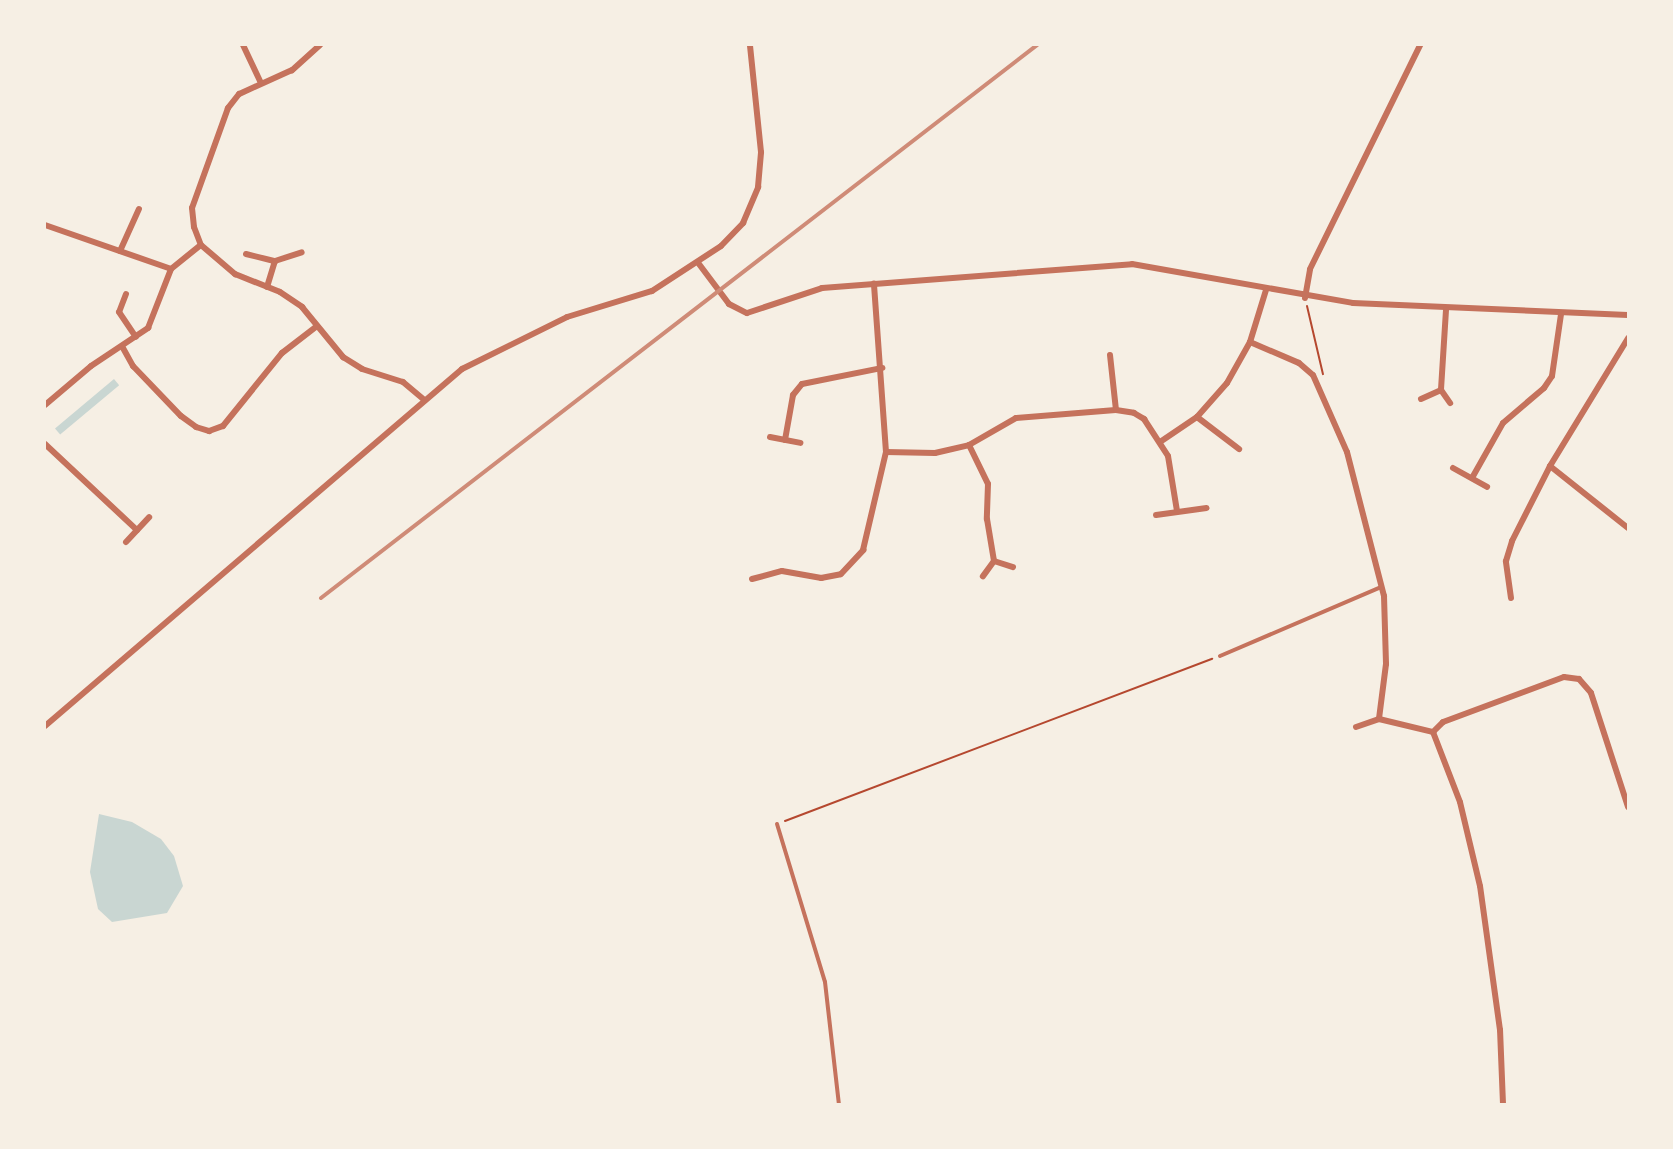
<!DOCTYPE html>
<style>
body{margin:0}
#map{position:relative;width:1673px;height:1149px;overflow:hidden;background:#f6efe4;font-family:"Open Sans",sans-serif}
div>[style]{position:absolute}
.water>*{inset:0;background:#c9d6d2;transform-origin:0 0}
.path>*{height:2px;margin:-1px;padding:0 1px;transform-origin:1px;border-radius:1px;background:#b5482f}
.service>*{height:4px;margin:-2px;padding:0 2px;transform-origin:2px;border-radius:2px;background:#c5725c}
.minor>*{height:6px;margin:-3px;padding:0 3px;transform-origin:3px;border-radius:3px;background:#c5725c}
.rail>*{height:4px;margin:-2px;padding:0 2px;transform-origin:2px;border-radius:2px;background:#cf8b77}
span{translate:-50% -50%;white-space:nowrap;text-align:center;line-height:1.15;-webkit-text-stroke:4.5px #f6efe4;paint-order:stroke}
.frame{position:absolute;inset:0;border:46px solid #f6efe4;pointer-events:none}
</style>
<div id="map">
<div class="water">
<div style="left:114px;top:379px;width:8px;height:77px;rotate:50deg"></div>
<div style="clip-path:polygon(99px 814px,132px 822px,161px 839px,174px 856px,183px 886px,167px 913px,112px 922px,98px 909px,90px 872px)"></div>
</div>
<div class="path">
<div style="left:1307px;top:306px;width:70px;rotate:76.8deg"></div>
<div style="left:785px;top:821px;width:457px;rotate:-20.8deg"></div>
</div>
<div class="service">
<div style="left:1220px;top:656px;width:175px;rotate:-23.2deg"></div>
<div style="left:777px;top:824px;width:165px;rotate:73.1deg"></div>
<div style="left:825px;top:982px;width:123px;rotate:83.5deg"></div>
</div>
<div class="minor">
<div style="left:243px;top:45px;width:42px;rotate:64.7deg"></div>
<div style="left:320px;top:45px;width:38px;rotate:138deg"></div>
<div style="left:292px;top:70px;width:58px;rotate:155.6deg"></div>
<div style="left:239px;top:94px;width:18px;rotate:128deg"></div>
<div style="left:228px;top:108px;width:106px;rotate:109.8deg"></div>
<div style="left:192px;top:208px;width:19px;rotate:84deg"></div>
<div style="left:194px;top:227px;width:19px;rotate:69deg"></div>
<div style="left:201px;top:245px;width:45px;rotate:40.5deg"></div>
<div style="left:235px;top:274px;width:48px;rotate:21.8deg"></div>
<div style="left:280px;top:292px;width:27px;rotate:34deg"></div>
<div style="left:302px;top:307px;width:65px;rotate:50.6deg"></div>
<div style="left:343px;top:357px;width:22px;rotate:32deg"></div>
<div style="left:362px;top:369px;width:43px;rotate:17.6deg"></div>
<div style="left:403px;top:382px;width:26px;rotate:40deg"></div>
<div style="left:45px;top:225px;width:133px;rotate:19.2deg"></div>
<div style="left:120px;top:251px;width:46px;rotate:-65.7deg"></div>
<div style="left:246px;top:254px;width:30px;rotate:14deg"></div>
<div style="left:699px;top:264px;width:50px;rotate:53.1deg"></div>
<div style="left:729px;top:304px;width:20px;rotate:27deg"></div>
<div style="left:747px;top:313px;width:79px;rotate:-18.4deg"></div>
<div style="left:822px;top:288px;width:311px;rotate:-4.4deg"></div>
<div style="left:1132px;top:264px;width:224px;rotate:10deg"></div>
<div style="left:1353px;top:303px;width:275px;rotate:2.5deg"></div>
<div style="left:267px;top:287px;width:27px;rotate:-73deg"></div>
<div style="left:275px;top:261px;width:28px;rotate:-18deg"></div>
<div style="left:126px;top:294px;width:19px;rotate:111deg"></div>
<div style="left:119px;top:312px;width:30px;rotate:56deg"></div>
<div style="left:1305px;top:298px;width:29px;rotate:-80deg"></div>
<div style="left:1310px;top:269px;width:250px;rotate:-63.8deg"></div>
<div style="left:1446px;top:310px;width:80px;rotate:93.6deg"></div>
<div style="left:1441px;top:390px;width:16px;rotate:55deg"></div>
<div style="left:1250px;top:342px;width:53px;rotate:23.2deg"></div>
<div style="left:1299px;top:363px;width:18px;rotate:41deg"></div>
<div style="left:1313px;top:375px;width:84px;rotate:66.2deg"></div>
<div style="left:1347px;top:452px;width:149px;rotate:75.6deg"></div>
<div style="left:1384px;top:596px;width:68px;rotate:88.3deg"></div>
<div style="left:1386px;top:664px;width:55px;rotate:97.3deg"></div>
<div style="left:123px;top:348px;width:21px;rotate:61deg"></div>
<div style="left:133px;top:366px;width:69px;rotate:46.2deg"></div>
<div style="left:181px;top:416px;width:19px;rotate:36deg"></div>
<div style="left:196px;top:427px;width:14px;rotate:17deg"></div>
<div style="left:209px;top:431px;width:15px;rotate:-20deg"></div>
<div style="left:223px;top:426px;width:94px;rotate:-51.1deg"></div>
<div style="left:282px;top:353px;width:44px;rotate:-37.6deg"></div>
<div style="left:1110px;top:355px;width:55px;rotate:83.8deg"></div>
<div style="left:1421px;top:399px;width:22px;rotate:-24deg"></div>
<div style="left:45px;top:405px;width:60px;rotate:-40.3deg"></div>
<div style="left:91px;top:366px;width:69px;rotate:-33.7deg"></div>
<div style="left:148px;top:328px;width:63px;rotate:-68.7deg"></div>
<div style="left:171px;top:269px;width:38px;rotate:-39deg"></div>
<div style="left:1197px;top:417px;width:53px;rotate:37.3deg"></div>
<div style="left:770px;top:437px;width:31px;rotate:11deg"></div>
<div style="left:785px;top:440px;width:46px;rotate:-79.9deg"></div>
<div style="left:793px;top:395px;width:14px;rotate:-51deg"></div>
<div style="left:802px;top:384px;width:82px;rotate:-11.3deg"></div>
<div style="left:1160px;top:442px;width:45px;rotate:-34deg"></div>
<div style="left:1197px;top:417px;width:45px;rotate:-48.6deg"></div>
<div style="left:1227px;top:383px;width:47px;rotate:-60.7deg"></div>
<div style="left:1250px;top:342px;width:54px;rotate:-72.9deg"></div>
<div style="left:45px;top:444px;width:126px;rotate:43.1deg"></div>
<div style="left:969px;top:445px;width:43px;rotate:64deg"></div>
<div style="left:988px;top:484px;width:35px;rotate:92deg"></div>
<div style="left:987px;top:519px;width:43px;rotate:80.5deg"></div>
<div style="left:994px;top:561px;width:19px;rotate:126deg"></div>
<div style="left:886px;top:452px;width:49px;rotate:1.2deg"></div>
<div style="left:935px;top:453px;width:35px;rotate:-13deg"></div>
<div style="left:969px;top:445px;width:54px;rotate:-29.9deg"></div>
<div style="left:1016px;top:418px;width:100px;rotate:-4.6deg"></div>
<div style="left:1116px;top:410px;width:18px;rotate:9deg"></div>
<div style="left:1134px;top:413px;width:12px;rotate:31deg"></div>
<div style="left:1144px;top:419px;width:44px;rotate:57deg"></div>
<div style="left:1168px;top:456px;width:56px;rotate:80.7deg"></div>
<div style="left:1550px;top:466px;width:100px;rotate:38.5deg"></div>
<div style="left:1453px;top:468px;width:39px;rotate:29deg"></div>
<div style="left:1472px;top:478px;width:63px;rotate:-60.6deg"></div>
<div style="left:1503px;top:423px;width:54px;rotate:-40.5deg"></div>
<div style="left:1544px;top:388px;width:14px;rotate:-56deg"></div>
<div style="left:1552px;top:376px;width:63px;rotate:-81.7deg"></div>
<div style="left:1156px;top:515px;width:51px;rotate:-7.8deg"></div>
<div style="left:126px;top:542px;width:34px;rotate:-47deg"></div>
<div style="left:994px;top:561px;width:20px;rotate:18deg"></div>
<div style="left:752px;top:579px;width:31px;rotate:-15deg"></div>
<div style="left:782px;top:571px;width:40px;rotate:10deg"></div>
<div style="left:821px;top:578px;width:20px;rotate:-11deg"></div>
<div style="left:841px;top:574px;width:33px;rotate:-47deg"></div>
<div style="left:863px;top:550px;width:101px;rotate:-76.8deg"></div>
<div style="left:886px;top:452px;width:169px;rotate:-94.1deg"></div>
<div style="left:1511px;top:598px;width:37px;rotate:-98deg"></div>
<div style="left:1506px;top:561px;width:21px;rotate:-73deg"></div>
<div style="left:1512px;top:541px;width:84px;rotate:-63.1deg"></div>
<div style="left:1550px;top:466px;width:150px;rotate:-58.6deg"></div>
<div style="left:45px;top:726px;width:549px;rotate:-40.57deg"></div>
<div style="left:462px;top:369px;width:117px;rotate:-26.3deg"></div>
<div style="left:567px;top:317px;width:89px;rotate:-17deg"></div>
<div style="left:652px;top:291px;width:82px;rotate:-33.1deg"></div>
<div style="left:721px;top:246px;width:32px;rotate:-46deg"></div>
<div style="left:743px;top:223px;width:39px;rotate:-67deg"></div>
<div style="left:758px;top:187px;width:35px;rotate:-85deg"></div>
<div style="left:761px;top:152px;width:108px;rotate:-95.9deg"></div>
<div style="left:1356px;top:727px;width:24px;rotate:-19deg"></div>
<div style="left:1379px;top:719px;width:56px;rotate:13.5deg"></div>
<div style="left:1503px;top:1104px;width:74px;rotate:-92.3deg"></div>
<div style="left:1500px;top:1030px;width:145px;rotate:-97.9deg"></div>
<div style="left:1480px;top:886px;width:86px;rotate:-103.4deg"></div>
<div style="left:1460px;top:802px;width:75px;rotate:-111.1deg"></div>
<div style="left:1433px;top:732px;width:14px;rotate:-45deg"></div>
<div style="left:1443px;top:722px;width:129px;rotate:-20.4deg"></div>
<div style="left:1564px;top:677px;width:15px;rotate:8deg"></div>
<div style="left:1579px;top:679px;width:18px;rotate:49deg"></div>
<div style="left:1591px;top:693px;width:120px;rotate:72deg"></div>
</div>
<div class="rail">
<div style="left:321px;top:598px;width:905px;rotate:-37.68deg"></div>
</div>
<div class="frame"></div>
</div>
